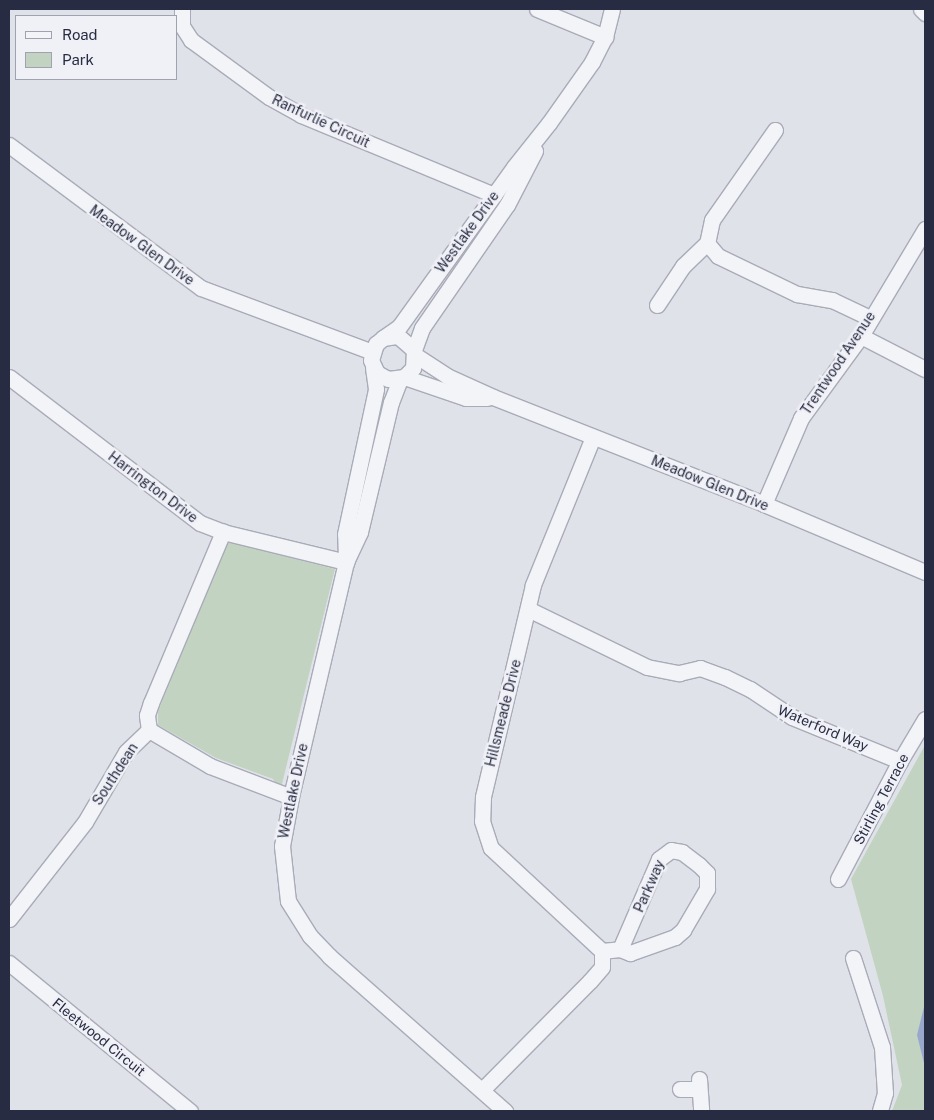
<!DOCTYPE html>
<style>
body{margin:0}
#map{position:relative;width:934px;height:1120px;overflow:hidden;background:#e0e2ea;font-family:"Public Sans",sans-serif}
div>[style]{position:absolute}
.green>*{inset:0;background:#c2d4c1}
.water>*{inset:0;background:#9aa7cc}
.roads{filter:drop-shadow(1px 0 #a9abb8) drop-shadow(-1px 0 #a9abb8) drop-shadow(0 1px #a9abb8) drop-shadow(0 -1px #a9abb8)}
.minor>*{height:15px;margin:-7.5px;padding:0 7.5px;transform-origin:7.5px;border-radius:7.5px;background:#f3f4f8}
span{translate:-50% -50%;white-space:nowrap;text-align:center;line-height:1.15;-webkit-text-stroke:5px #f0f1f7;paint-order:stroke}
.street-label{font-size:14px;color:#282c42}
.frame{position:absolute;inset:0;border:10px solid #282c42;pointer-events:none}
.legend{position:absolute;left:15px;top:15px;width:162px;height:65px;box-sizing:border-box;background:#f0f1f7;border:1px solid #a0a2af;margin:0;padding:6px 9px;list-style:none;font-size:15px;color:#282c42}
.legend li{display:flex;align-items:center;gap:10px;height:25px}
.legend b{width:25px;border:1px solid #a0a2af}
</style>
<div id="map">
<div class="green">
<div style="clip-path:polygon(228px 542px,335px 569px,280px 792px,273px 779px,216px 758px,158px 725px,158px 711px)"></div>
<div style="clip-path:polygon(925px 745px,925px 1111px,892px 1111px,902px 1085px,883px 996px,851px 879px)"></div>
</div>
<div class="water">
<div style="clip-path:polygon(925px 1003px,925px 1067px,917px 1035px)"></div>
</div>
<div class="roads">
<div class="minor">
<div style="left:182px;top:9px;width:17px;rotate:90deg"></div>
<div style="left:182px;top:26px;width:17px;rotate:57deg"></div>
<div style="left:191px;top:40px;width:97px;rotate:36.2deg"></div>
<div style="left:269px;top:97px;width:37px;rotate:29deg"></div>
<div style="left:301px;top:115px;width:209px;rotate:22.5deg"></div>
<div style="left:537px;top:9px;width:74px;rotate:22.4deg"></div>
<div style="left:921px;top:9px;width:6px;rotate:45deg"></div>
<div style="left:775px;top:130px;width:110px;rotate:125deg"></div>
<div style="left:712px;top:220px;width:24px;rotate:102deg"></div>
<div style="left:707px;top:243px;width:17px;rotate:50deg"></div>
<div style="left:718px;top:256px;width:88px;rotate:25.7deg"></div>
<div style="left:797px;top:294px;width:36px;rotate:10deg"></div>
<div style="left:832px;top:300px;width:42px;rotate:25.3deg"></div>
<div style="left:9px;top:145px;width:239px;rotate:36.7deg"></div>
<div style="left:201px;top:288px;width:183px;rotate:20.5deg"></div>
<div style="left:657px;top:305px;width:47px;rotate:-56.3deg"></div>
<div style="left:683px;top:266px;width:33px;rotate:-44deg"></div>
<div style="left:861px;top:336px;width:72px;rotate:27.3deg"></div>
<div style="left:383px;top:338px;width:15px;rotate:-8deg"></div>
<div style="left:398px;top:336px;width:21px;rotate:41deg"></div>
<div style="left:414px;top:350px;width:18px;rotate:93deg"></div>
<div style="left:413px;top:368px;width:13px;rotate:135deg"></div>
<div style="left:404px;top:377px;width:16px;rotate:173deg"></div>
<div style="left:388px;top:379px;width:13px;rotate:-151deg"></div>
<div style="left:377px;top:373px;width:14px;rotate:-115deg"></div>
<div style="left:371px;top:360px;width:17px;rotate:-73deg"></div>
<div style="left:376px;top:344px;width:9px;rotate:-41deg"></div>
<div style="left:383px;top:338px;width:19px;rotate:-35deg"></div>
<div style="left:399px;top:327px;width:197px;rotate:-54.3deg"></div>
<div style="left:514px;top:167px;width:56px;rotate:-51.5deg"></div>
<div style="left:549px;top:123px;width:75px;rotate:-54.8deg"></div>
<div style="left:592px;top:62px;width:28px;rotate:-63deg"></div>
<div style="left:605px;top:37px;width:29px;rotate:-76deg"></div>
<div style="left:414px;top:350px;width:23px;rotate:-70deg"></div>
<div style="left:422px;top:328px;width:150px;rotate:-55.4deg"></div>
<div style="left:507px;top:205px;width:61px;rotate:-62.6deg"></div>
<div style="left:415px;top:355px;width:38px;rotate:33deg"></div>
<div style="left:447px;top:376px;width:51px;rotate:24.5deg"></div>
<div style="left:493px;top:397px;width:291px;rotate:21.5deg"></div>
<div style="left:764px;top:504px;width:175px;rotate:22.9deg"></div>
<div style="left:9px;top:377px;width:240px;rotate:37.4deg"></div>
<div style="left:200px;top:523px;width:25px;rotate:21deg"></div>
<div style="left:223px;top:532px;width:127px;rotate:13.7deg"></div>
<div style="left:404px;top:377px;width:65px;rotate:18.7deg"></div>
<div style="left:466px;top:398px;width:21px"></div>
<div style="left:400px;top:379px;width:25px;rotate:111deg"></div>
<div style="left:391px;top:402px;width:134px;rotate:103.4deg"></div>
<div style="left:360px;top:532px;width:33px;rotate:115deg"></div>
<div style="left:346px;top:562px;width:241px;rotate:103.2deg"></div>
<div style="left:291px;top:797px;width:50px;rotate:100.4deg"></div>
<div style="left:282px;top:846px;width:55px;rotate:83.8deg"></div>
<div style="left:288px;top:901px;width:41px;rotate:57.8deg"></div>
<div style="left:310px;top:936px;width:28px;rotate:46deg"></div>
<div style="left:329px;top:956px;width:235px;rotate:41.4deg"></div>
<div style="left:593px;top:437px;width:160px;rotate:112.1deg"></div>
<div style="left:533px;top:585px;width:218px;rotate:103.3deg"></div>
<div style="left:483px;top:797px;width:24px;rotate:92deg"></div>
<div style="left:482px;top:821px;width:28px;rotate:72deg"></div>
<div style="left:491px;top:848px;width:151px;rotate:42.9deg"></div>
<div style="left:764px;top:504px;width:94px;rotate:-66.7deg"></div>
<div style="left:801px;top:418px;width:102px;rotate:-53.8deg"></div>
<div style="left:861px;top:336px;width:125px;rotate:-59.1deg"></div>
<div style="left:346px;top:558px;width:24px;rotate:-92deg"></div>
<div style="left:345px;top:534px;width:148px;rotate:-77.9deg"></div>
<div style="left:376px;top:389px;width:21px;rotate:-98deg"></div>
<div style="left:528px;top:609px;width:132px;rotate:26deg"></div>
<div style="left:647px;top:667px;width:33px;rotate:11deg"></div>
<div style="left:679px;top:673px;width:22px;rotate:-13deg"></div>
<div style="left:700px;top:668px;width:27px;rotate:20deg"></div>
<div style="left:725px;top:677px;width:28px;rotate:26deg"></div>
<div style="left:750px;top:689px;width:50px;rotate:33.7deg"></div>
<div style="left:792px;top:717px;width:117px;rotate:22.2deg"></div>
<div style="left:149px;top:730px;width:71px;rotate:30.5deg"></div>
<div style="left:210px;top:766px;width:87px;rotate:20.9deg"></div>
<div style="left:838px;top:879px;width:133px;rotate:-62.3deg"></div>
<div style="left:900px;top:761px;width:49px;rotate:-59.2deg"></div>
<div style="left:9px;top:919px;width:123px;rotate:-51.9deg"></div>
<div style="left:85px;top:822px;width:81px;rotate:-59.6deg"></div>
<div style="left:126px;top:752px;width:32px;rotate:-44deg"></div>
<div style="left:149px;top:730px;width:15px;rotate:-98deg"></div>
<div style="left:147px;top:715px;width:13px;rotate:-72deg"></div>
<div style="left:151px;top:703px;width:186px;rotate:-67.2deg"></div>
<div style="left:602px;top:951px;width:18px;rotate:-6deg"></div>
<div style="left:620px;top:949px;width:11px;rotate:22deg"></div>
<div style="left:630px;top:953px;width:48px;rotate:-19.6deg"></div>
<div style="left:675px;top:937px;width:11px;rotate:-41deg"></div>
<div style="left:683px;top:930px;width:48px;rotate:-59.7deg"></div>
<div style="left:707px;top:889px;width:16px;rotate:-90deg"></div>
<div style="left:707px;top:873px;width:11px;rotate:-135deg"></div>
<div style="left:699px;top:865px;width:21px;rotate:-143deg"></div>
<div style="left:682px;top:852px;width:11px;rotate:-170deg"></div>
<div style="left:671px;top:850px;width:15px;rotate:143deg"></div>
<div style="left:659px;top:859px;width:98px;rotate:113.4deg"></div>
<div style="left:853px;top:958px;width:94px;rotate:72deg"></div>
<div style="left:882px;top:1047px;width:46px;rotate:86.3deg"></div>
<div style="left:885px;top:1093px;width:19px;rotate:106deg"></div>
<div style="left:9px;top:963px;width:234px;rotate:39.3deg"></div>
<div style="left:699px;top:1079px;width:32px;rotate:86deg"></div>
<div style="left:483px;top:1089px;width:152px;rotate:-45.3deg"></div>
<div style="left:590px;top:981px;width:18px;rotate:-49deg"></div>
<div style="left:602px;top:967px;width:16px;rotate:-90deg"></div>
<div style="left:680px;top:1089px;width:19px"></div>
</div>
</div>
<div class="street-label">
<span style="left:321px;top:121px;rotate:25deg">Ranfurlie Circuit</span>
<span style="left:467px;top:232px;rotate:-54deg">Westlake Drive</span>
<span style="left:142px;top:245px;rotate:36deg">Meadow Glen Drive</span>
<span style="left:838px;top:363px;rotate:-56deg">Trentwood Avenue</span>
<span style="left:710px;top:483px;rotate:22deg">Meadow Glen Drive</span>
<span style="left:153px;top:487px;rotate:37deg">Harrington Drive</span>
<span style="left:503px;top:713px;rotate:-76deg">Hillsmeade Drive</span>
<span style="left:823px;top:728px;rotate:23deg">Waterford Way</span>
<span style="left:115px;top:774px;rotate:-57deg">Southdean</span>
<span style="left:293px;top:791px;rotate:-78deg">Westlake Drive</span>
<span style="left:881px;top:799px;rotate:-62deg">Stirling Terrace</span>
<span style="left:649px;top:886px;rotate:-66deg">Parkway</span>
<span style="left:99px;top:1037px;rotate:39deg">Fleetwood Circuit</span>
</div>
<div class="frame"></div>
<ul class="legend">
<li><b style="height:6px;background:#f3f4f8"></b>Road</li>
<li><b style="height:14px;background:#c2d4c1"></b>Park</li>
</ul>
</div>
